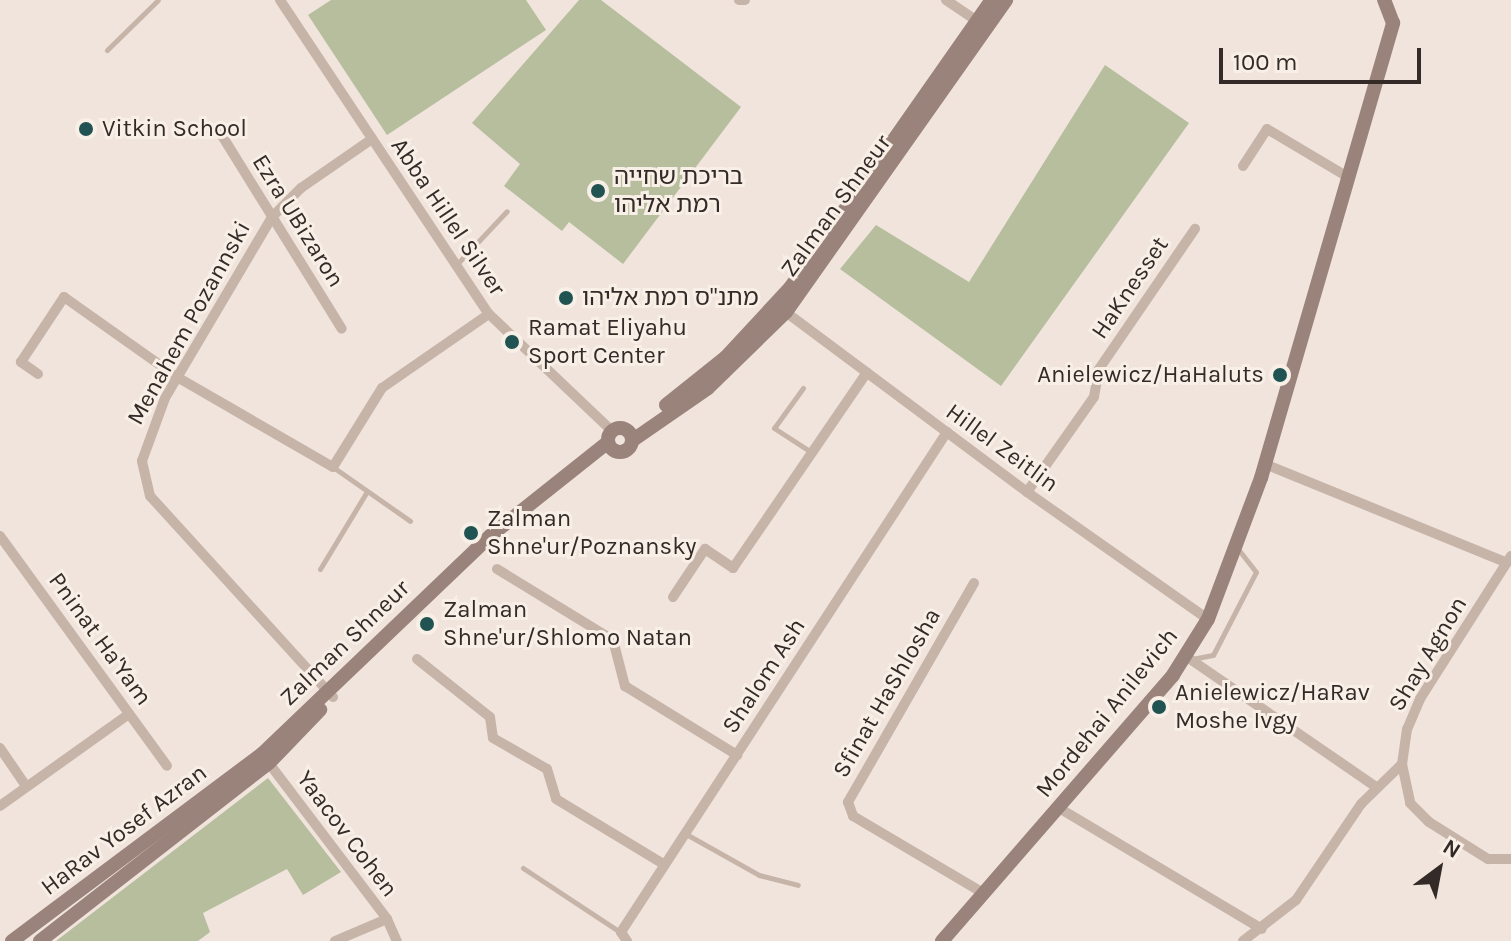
<!DOCTYPE html>
<meta charset="utf-8">
<style>
body{margin:0}
#map{position:relative;width:1511px;height:941px;overflow:hidden;background:#f0e4dc;font-family:Karla,"Noto Sans Hebrew",sans-serif}
div>[style]{position:absolute}
.green>*{inset:0;background:#b6be9d}
.lane>*{height:5px;margin:-2.5px;padding:0 2.5px;transform-origin:2.5px;border-radius:2.5px;background:#c7b4a8}
.street>*{height:10px;margin:-5px;padding:0 5px;transform-origin:5px;border-radius:5px;background:#c7b4a8}
.secondary>*{height:14px;margin:-7px;padding:0 7px;transform-origin:7px;border-radius:7px;background:#9a837a}
.secondary>.ring{margin:-7px;padding:0;box-sizing:content-box;background:none;border:14px solid #9a837a;border-radius:50%}
.dots>*{width:22px;height:22px;translate:-50% -50%;box-sizing:border-box;border:4px solid #f8efe7;border-radius:50%}
span{translate:-50% -50%;white-space:nowrap;text-align:center;line-height:1.15;-webkit-text-stroke:6px #f8efe7;paint-order:stroke}
.poi-label{font-size:24px;color:#342b28}
.left{translate:0 -50%;text-align:left}
.right{translate:-100% -50%;text-align:right}
.street-label{font-size:24px;color:#342b28}
.north{position:absolute;left:1399px;top:829px;width:80px;height:80px;-webkit-text-stroke:6px #f8efe7;paint-order:stroke;rotate:32deg;font-size:22px;font-weight:700;line-height:32px;text-align:center;color:#342b28}
.north::after{content:'';display:block;margin:auto;width:28px;height:36px;background:#342b28;clip-path:polygon(50% 0,100% 100%,50% 72%,0 100%)}
.scale{position:absolute;left:1219px;top:48px;width:202px;height:36px;box-sizing:border-box;border:4px solid #342b28;border-top:0;padding-left:10px;font-size:24px;line-height:28px;white-space:nowrap;color:#342b28;-webkit-text-stroke:6px #f8efe7;paint-order:stroke}
</style>
<div id="map">
<div class="green">
<div style="clip-path:polygon(331px 0,526px 0,546px 30px,387px 135px,308px 15px)"></div>
<div style="clip-path:polygon(579px 0,601px 0,741px 107px,623px 264px,569px 222px,562px 231px,504px 186px,520px 164px,472px 123px)"></div>
<div style="clip-path:polygon(1105px 65px,1189px 123px,1001px 386px,840px 269px,876px 225px,969px 282px)"></div>
<div style="clip-path:polygon(268px 778px,341px 872px,303px 895px,287px 869px,203px 913px,210px 932px,198px 941px,56px 941px)"></div>
</div>
<div class="lane">
<div style="left:107px;top:50px;width:71px;rotate:-44.4deg"></div>
<div style="left:458px;top:263px;width:71px;rotate:-46.7deg"></div>
<div style="left:803px;top:388px;width:49px;rotate:125.9deg"></div>
<div style="left:774px;top:428px;width:44px;rotate:33deg"></div>
<div style="left:333px;top:467px;width:94px;rotate:35deg"></div>
<div style="left:320px;top:569px;width:89px;rotate:-58.8deg"></div>
<div style="left:1192px;top:659px;width:21px;rotate:-11deg"></div>
<div style="left:1213px;top:655px;width:93px;rotate:-62.6deg"></div>
<div style="left:1256px;top:572px;width:31px;rotate:-128deg"></div>
<div style="left:686px;top:834px;width:84px;rotate:29.3deg"></div>
<div style="left:759px;top:875px;width:40px;rotate:14.4deg"></div>
<div style="left:523px;top:868px;width:116px;rotate:33.4deg"></div>
</div>
<div class="street">
<div style="left:280px;top:0;width:377px;rotate:56.4deg"></div>
<div style="left:489px;top:314px;width:170px;rotate:43.6deg"></div>
<div style="left:739px;top:0;width:6px"></div>
<div style="left:946px;top:0;width:45px;rotate:34deg"></div>
<div style="left:221px;top:134px;width:229px;rotate:58.2deg"></div>
<div style="left:1243px;top:166px;width:44px;rotate:-57deg"></div>
<div style="left:1267px;top:129px;width:94px;rotate:30.7deg"></div>
<div style="left:783px;top:310px;width:304px;rotate:36.7deg"></div>
<div style="left:1027px;top:492px;width:221px;rotate:35.1deg"></div>
<div style="left:38px;top:374px;width:21px;rotate:-145deg"></div>
<div style="left:21px;top:362px;width:78px;rotate:-56.5deg"></div>
<div style="left:64px;top:297px;width:138px;rotate:35.3deg"></div>
<div style="left:177px;top:377px;width:180px;rotate:30deg"></div>
<div style="left:333px;top:467px;width:93px;rotate:-58.2deg"></div>
<div style="left:382px;top:388px;width:130px;rotate:-34.7deg"></div>
<div style="left:1265px;top:464px;width:261px;rotate:22.2deg"></div>
<div style="left:1027px;top:492px;width:116px;rotate:-54.8deg"></div>
<div style="left:1094px;top:397px;width:28px;rotate:-80deg"></div>
<div style="left:1099px;top:369px;width:170px;rotate:-55.6deg"></div>
<div style="left:0;top:536px;width:284px;rotate:54deg"></div>
<div style="left:1511px;top:556px;width:169px;rotate:122.5deg"></div>
<div style="left:1420px;top:699px;width:33px;rotate:113deg"></div>
<div style="left:1407px;top:729px;width:35px;rotate:98deg"></div>
<div style="left:1402px;top:764px;width:40px;rotate:78deg"></div>
<div style="left:1410px;top:803px;width:27px;rotate:45deg"></div>
<div style="left:1429px;top:822px;width:70px;rotate:32.1deg"></div>
<div style="left:1488px;top:859px;width:23px"></div>
<div style="left:497px;top:569px;width:136px;rotate:31.5deg"></div>
<div style="left:613px;top:640px;width:48px;rotate:75.4deg"></div>
<div style="left:625px;top:686px;width:132px;rotate:31.6deg"></div>
<div style="left:974px;top:583px;width:253px;rotate:119.9deg"></div>
<div style="left:848px;top:802px;width:15px;rotate:70deg"></div>
<div style="left:853px;top:816px;width:153px;rotate:30.6deg"></div>
<div style="left:673px;top:597px;width:58px;rotate:-56.3deg"></div>
<div style="left:705px;top:549px;width:34px;rotate:34deg"></div>
<div style="left:733px;top:568px;width:237px;rotate:-55.6deg"></div>
<div style="left:417px;top:659px;width:93px;rotate:38.5deg"></div>
<div style="left:490px;top:717px;width:21px;rotate:82deg"></div>
<div style="left:493px;top:738px;width:62px;rotate:29.9deg"></div>
<div style="left:547px;top:769px;width:31px;rotate:73deg"></div>
<div style="left:556px;top:799px;width:127px;rotate:31.2deg"></div>
<div style="left:1190px;top:659px;width:226px;rotate:34.5deg"></div>
<div style="left:333px;top:697px;width:272px;rotate:-132.3deg"></div>
<div style="left:150px;top:496px;width:36px;rotate:-103deg"></div>
<div style="left:142px;top:461px;width:67px;rotate:-69.9deg"></div>
<div style="left:165px;top:398px;width:210px;rotate:-59.4deg"></div>
<div style="left:272px;top:217px;width:41px;rotate:-45deg"></div>
<div style="left:301px;top:188px;width:86px;rotate:-34.6deg"></div>
<div style="left:0;top:748px;width:46px;rotate:55.6deg"></div>
<div style="left:265px;top:758px;width:202px;rotate:52.8deg"></div>
<div style="left:387px;top:919px;width:24px;rotate:66deg"></div>
<div style="left:0;top:806px;width:158px;rotate:-35.5deg"></div>
<div style="left:1059px;top:808px;width:236px;rotate:30.8deg"></div>
<div style="left:335px;top:941px;width:56px;rotate:-22.9deg"></div>
<div style="left:627px;top:941px;width:11px;rotate:-124deg"></div>
<div style="left:621px;top:932px;width:597px;rotate:-56.9deg"></div>
<div style="left:1243px;top:941px;width:67px;rotate:-37.7deg"></div>
<div style="left:1296px;top:900px;width:116px;rotate:-55.9deg"></div>
<div style="left:1361px;top:804px;width:57px;rotate:-44.3deg"></div>
</div>
<div class="secondary">
<div style="left:666px;top:405px;width:77px;rotate:-38.7deg"></div>
<div style="left:726px;top:357px;width:94px;rotate:-47.2deg"></div>
<div style="left:790px;top:288px;width:352px;rotate:-55deg"></div>
<div class="ring" style="left:608px;top:428px;width:10px;height:10px"></div>
<div style="left:633px;top:440px;width:91px;rotate:-34.7deg"></div>
<div style="left:708px;top:388px;width:109px;rotate:-44.3deg"></div>
<div style="left:786px;top:312px;width:382px;rotate:-54.8deg"></div>
<div style="left:12px;top:941px;width:312px;rotate:-36.8deg"></div>
<div style="left:262px;top:754px;width:315px;rotate:-43.7deg"></div>
<div style="left:490px;top:536px;width:151px;rotate:-38.5deg"></div>
<div style="left:40px;top:941px;width:290px;rotate:-37.9deg"></div>
<div style="left:269px;top:763px;width:74px;rotate:-46.1deg"></div>
<div style="left:942px;top:941px;width:352px;rotate:-49deg"></div>
<div style="left:1173px;top:675px;width:66px;rotate:-58deg"></div>
<div style="left:1208px;top:619px;width:151px;rotate:-69.4deg"></div>
<div style="left:1261px;top:478px;width:474px;rotate:-73.8deg"></div>
<div style="left:1393px;top:23px;width:25px;rotate:-111deg"></div>
</div>
<div class="dots">
<div style="left:86px;top:129px;background:#215352"></div>
<div style="left:598px;top:191px;background:#215352"></div>
<div style="left:566px;top:298px;background:#215352"></div>
<div style="left:512px;top:342px;background:#215352"></div>
<div style="left:1280px;top:375px;background:#215352"></div>
<div style="left:471px;top:533px;background:#215352"></div>
<div style="left:427px;top:624px;background:#215352"></div>
<div style="left:1159px;top:707px;background:#215352"></div>
</div>
<div class="poi-label">
<span class="left" style="left:102px;top:129px">Vitkin School</span>
<span class="left" style="left:614px;top:191px">בריכת שחייה<br>רמת אליהו</span>
<span class="left" style="left:582px;top:298px">מתנ"ס רמת אליהו</span>
<span class="left" style="left:528px;top:342px">Ramat Eliyahu<br>Sport Center</span>
<span class="right" style="left:1264px;top:375px">Anielewicz/HaHaluts</span>
<span class="left" style="left:487px;top:533px">Zalman<br>Shne'ur/Poznansky</span>
<span class="left" style="left:443px;top:624px">Zalman<br>Shne'ur/Shlomo Natan</span>
<span class="left" style="left:1175px;top:707px">Anielewicz/HaRav<br>Moshe Ivgy</span>
</div>
<div class="street-label">
<span style="left:836px;top:206px;rotate:-54deg">Zalman Shneur</span>
<span style="left:448px;top:217px;rotate:56deg">Abba Hillel Silver</span>
<span style="left:298px;top:221px;rotate:58deg">Ezra UBizaron</span>
<span style="left:1130px;top:288px;rotate:-56deg">HaKnesset</span>
<span style="left:189px;top:323px;rotate:-61deg">Menahem Pozannski</span>
<span style="left:1002px;top:448px;rotate:36deg">Hillel Zeitlin</span>
<span style="left:100px;top:639px;rotate:54deg">Pninat Ha'Yam</span>
<span style="left:345px;top:643px;rotate:-44deg">Zalman Shneur</span>
<span style="left:1428px;top:654px;rotate:-59deg">Shay Agnon</span>
<span style="left:764px;top:676px;rotate:-57deg">Shalom Ash</span>
<span style="left:887px;top:693px;rotate:-60deg">Sfinat HaShlosha</span>
<span style="left:1107px;top:713px;rotate:-51deg">Mordehai Anilevich</span>
<span style="left:124px;top:830px;rotate:-37deg">HaRav Yosef Azran</span>
<span style="left:347px;top:834px;rotate:53deg">Yaacov Cohen</span>
</div>
<div class="north">N</div>
<div class="scale">100 m</div>
</div>
